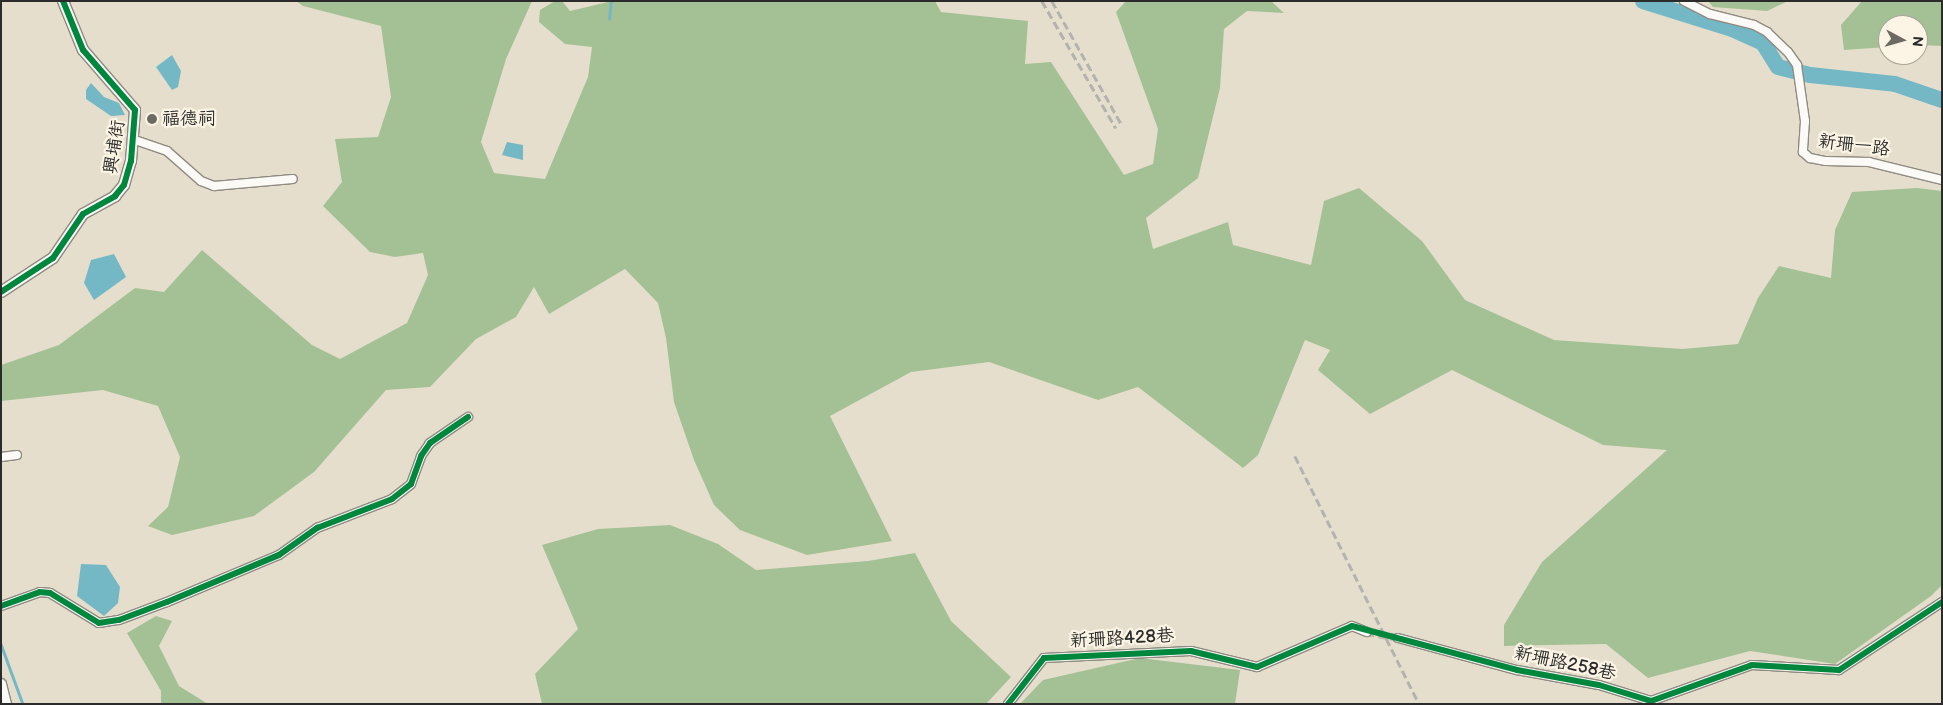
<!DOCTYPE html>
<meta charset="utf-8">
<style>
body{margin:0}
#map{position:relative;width:1943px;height:705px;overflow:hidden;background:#e6decc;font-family:"Balsamiq Sans","LXGW WenKai TC",sans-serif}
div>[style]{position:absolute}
.forest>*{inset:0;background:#a4c196}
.water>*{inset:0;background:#74b8c6}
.stream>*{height:2.5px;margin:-1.25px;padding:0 1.25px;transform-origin:1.25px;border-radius:1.25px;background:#74b8c6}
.river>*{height:16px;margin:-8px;padding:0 8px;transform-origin:8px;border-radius:8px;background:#74b8c6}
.minor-tunnel>*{height:8px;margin-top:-4px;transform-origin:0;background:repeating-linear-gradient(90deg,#c1baac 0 8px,transparent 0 12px)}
.roads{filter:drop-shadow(1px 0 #8f8a81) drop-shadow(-1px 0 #8f8a81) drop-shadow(0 1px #8f8a81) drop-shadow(0 -1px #8f8a81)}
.minor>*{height:8px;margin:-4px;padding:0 4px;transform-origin:4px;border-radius:4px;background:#fbfaf7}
.tertiary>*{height:10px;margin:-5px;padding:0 5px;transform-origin:5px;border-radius:5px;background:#fbfaf7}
.rail>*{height:2.5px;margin-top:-1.25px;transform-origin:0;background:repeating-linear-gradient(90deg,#b3b2af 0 8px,transparent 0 12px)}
.cycleway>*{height:6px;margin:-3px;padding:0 3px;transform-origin:3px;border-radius:3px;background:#00873e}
.dots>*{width:14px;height:14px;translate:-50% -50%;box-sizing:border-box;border:2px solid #fcf5e5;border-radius:50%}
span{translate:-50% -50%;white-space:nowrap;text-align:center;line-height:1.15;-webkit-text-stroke:4.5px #fcf5e5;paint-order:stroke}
.poi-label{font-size:18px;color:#2b2b2b}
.left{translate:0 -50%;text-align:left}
.street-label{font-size:18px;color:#2b2b2b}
.frame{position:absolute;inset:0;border:2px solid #2b2b2b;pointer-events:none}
.north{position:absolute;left:1878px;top:15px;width:50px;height:50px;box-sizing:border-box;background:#fcf5e5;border:1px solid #a8a49b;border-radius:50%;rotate:96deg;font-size:14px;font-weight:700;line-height:20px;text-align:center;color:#2b2b2b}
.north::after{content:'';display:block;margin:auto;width:18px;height:22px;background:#6c6a63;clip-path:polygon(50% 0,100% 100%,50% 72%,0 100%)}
</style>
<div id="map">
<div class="forest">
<div style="clip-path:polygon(296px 1px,532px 1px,506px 59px,481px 142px,494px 173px,545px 179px,588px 77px,592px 47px,565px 44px,539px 22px,540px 10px,555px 1px,562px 1px,570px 11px,612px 1px,935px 1px,941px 12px,1028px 21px,1025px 64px,1051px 62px,1124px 175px,1153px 164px,1158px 129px,1116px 12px,1126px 1px,1271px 1px,1284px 13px,1247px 11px,1224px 29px,1220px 88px,1198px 178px,1146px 218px,1153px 249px,1228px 222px,1233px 245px,1311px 265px,1324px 201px,1359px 188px,1422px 241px,1465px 300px,1554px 340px,1682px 349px,1738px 344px,1758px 298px,1779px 266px,1831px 278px,1835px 230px,1852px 192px,1917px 188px,1942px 191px,1942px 585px,1931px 596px,1835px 664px,1750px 651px,1648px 678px,1606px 644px,1504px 646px,1504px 625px,1542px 562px,1667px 450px,1603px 445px,1452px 370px,1370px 414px,1318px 370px,1330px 350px,1305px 340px,1258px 455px,1243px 468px,1138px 387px,1098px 400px,989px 362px,911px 372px,830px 416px,892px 541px,807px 555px,740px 530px,714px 505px,694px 460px,674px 402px,666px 338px,658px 303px,625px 269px,549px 314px,534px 287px,516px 317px,476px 339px,430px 387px,386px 390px,314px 472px,254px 516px,172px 535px,148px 526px,168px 507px,180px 457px,158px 406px,103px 390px,1px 401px,1px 365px,59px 345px,135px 288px,164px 292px,202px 250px,312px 345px,340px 359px,407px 323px,428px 275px,423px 253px,395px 257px,370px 252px,323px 206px,342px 182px,335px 139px,378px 137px,391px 97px,381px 26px,303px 6px)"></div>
<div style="clip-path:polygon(1708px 1px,1788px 1px,1767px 11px,1713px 7px)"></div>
<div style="clip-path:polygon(1862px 1px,1942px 1px,1942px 46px,1918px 45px,1918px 25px,1888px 25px,1888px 47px,1844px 50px,1841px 25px)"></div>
<div style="clip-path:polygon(670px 525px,718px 544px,756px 570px,868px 561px,915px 553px,951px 621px,1011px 677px,986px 704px,542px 704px,535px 674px,578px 629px,542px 545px,598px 529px)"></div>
<div style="clip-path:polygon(156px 616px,172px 621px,159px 646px,179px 686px,208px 704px,161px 704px,161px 691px,127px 633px)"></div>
<div style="clip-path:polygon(1140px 658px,1240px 670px,1235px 704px,1020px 704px,1043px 680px)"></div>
</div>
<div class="water">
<div style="clip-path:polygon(172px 55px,181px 71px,178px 87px,172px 90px,156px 67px)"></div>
<div style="clip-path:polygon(91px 83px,104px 97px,119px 103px,125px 115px,111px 116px,86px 99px,86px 90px)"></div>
<div style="clip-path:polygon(507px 142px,523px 145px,523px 160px,502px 155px)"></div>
<div style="clip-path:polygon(114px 254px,126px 277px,94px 300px,84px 283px,91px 260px)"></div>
<div style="clip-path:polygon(81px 564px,106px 565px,120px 587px,118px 603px,104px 616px,77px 596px)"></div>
</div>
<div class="stream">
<div style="left:609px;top:19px;width:18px;rotate:-84deg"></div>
<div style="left:1px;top:644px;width:64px;rotate:69.9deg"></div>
</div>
<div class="river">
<div style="left:1643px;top:1px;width:93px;rotate:17.5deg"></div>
<div style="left:1732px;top:29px;width:34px;rotate:24deg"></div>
<div style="left:1763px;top:43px;width:28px;rotate:58deg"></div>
<div style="left:1778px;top:67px;width:33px;rotate:14deg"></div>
<div style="left:1810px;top:75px;width:85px;rotate:6deg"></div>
<div style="left:1895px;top:84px;width:50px;rotate:18.8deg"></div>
</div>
<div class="minor-tunnel">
<div style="left:1367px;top:632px;width:32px;rotate:11deg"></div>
</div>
<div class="roads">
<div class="minor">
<div style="left:1684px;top:1px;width:29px;rotate:27deg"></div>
<div style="left:1710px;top:14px;width:45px;rotate:14deg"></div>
<div style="left:1754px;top:25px;width:15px;rotate:28deg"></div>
<div style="left:1767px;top:32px;width:29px;rotate:44deg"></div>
<div style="left:1788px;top:52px;width:16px;rotate:55deg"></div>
<div style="left:1797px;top:65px;width:57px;rotate:81.9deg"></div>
<div style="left:1805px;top:121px;width:31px;rotate:94deg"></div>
<div style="left:1803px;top:152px;width:9px;rotate:41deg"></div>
<div style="left:1810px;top:158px;width:16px;rotate:11deg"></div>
<div style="left:1826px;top:161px;width:43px;rotate:1.3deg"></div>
<div style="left:1869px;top:162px;width:75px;rotate:13.9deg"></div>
<div style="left:135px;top:140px;width:34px;rotate:19deg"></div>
<div style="left:167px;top:151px;width:45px;rotate:41.4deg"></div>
<div style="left:201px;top:181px;width:14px;rotate:21deg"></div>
<div style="left:214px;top:186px;width:79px;rotate:-5.1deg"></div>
<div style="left:1px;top:457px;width:16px;rotate:-7deg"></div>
<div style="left:1px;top:606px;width:41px;rotate:-19.7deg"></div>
<div style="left:40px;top:592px;width:10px;rotate:6deg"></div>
<div style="left:50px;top:593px;width:57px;rotate:31.5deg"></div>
<div style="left:99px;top:623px;width:20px;rotate:-9deg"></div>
<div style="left:119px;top:620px;width:51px;rotate:-20.6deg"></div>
<div style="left:167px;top:602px;width:121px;rotate:-22.8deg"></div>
<div style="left:279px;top:555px;width:47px;rotate:-35.4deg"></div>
<div style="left:317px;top:528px;width:80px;rotate:-21.1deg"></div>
<div style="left:392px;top:499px;width:24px;rotate:-38deg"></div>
<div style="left:411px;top:484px;width:30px;rotate:-70deg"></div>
<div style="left:421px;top:456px;width:16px;rotate:-55deg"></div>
<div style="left:430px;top:443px;width:46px;rotate:-34.4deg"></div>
<div style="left:1398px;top:638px;width:123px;rotate:15.1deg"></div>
<div style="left:1517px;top:670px;width:83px;rotate:10.4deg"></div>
<div style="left:1599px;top:685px;width:54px;rotate:17.1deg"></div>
<div style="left:1651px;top:701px;width:107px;rotate:-19.6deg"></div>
<div style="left:1752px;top:665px;width:87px;rotate:3.3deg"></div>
<div style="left:1839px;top:670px;width:123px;rotate:-33.4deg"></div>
<div style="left:1008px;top:704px;width:58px;rotate:-52deg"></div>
<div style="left:1044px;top:658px;width:147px;rotate:-2.7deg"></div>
<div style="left:1191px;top:651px;width:68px;rotate:13.6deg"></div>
<div style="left:1257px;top:667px;width:103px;rotate:-23.3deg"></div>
<div style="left:1352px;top:626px;width:16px;rotate:22deg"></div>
</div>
<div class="tertiary">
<div style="left:1px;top:292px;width:62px;rotate:-33.2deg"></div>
<div style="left:53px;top:258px;width:53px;rotate:-55.7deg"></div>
<div style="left:83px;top:214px;width:37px;rotate:-29deg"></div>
<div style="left:115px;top:196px;width:14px;rotate:-51deg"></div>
<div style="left:124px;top:185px;width:25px;rotate:-74deg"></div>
<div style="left:131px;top:161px;width:51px;rotate:-85.5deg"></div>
<div style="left:135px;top:110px;width:79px;rotate:-130.9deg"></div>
<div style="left:83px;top:50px;width:53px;rotate:-112.2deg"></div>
<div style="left:1px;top:684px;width:21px;rotate:76deg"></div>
</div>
</div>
<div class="rail">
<div style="left:1042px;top:1px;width:147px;rotate:59.8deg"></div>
<div style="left:1052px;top:1px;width:142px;rotate:60.6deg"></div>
<div style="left:1295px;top:456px;width:277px;rotate:63.4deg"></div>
</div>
<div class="cycleway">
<div style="left:1px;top:292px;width:62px;rotate:-33.2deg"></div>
<div style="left:53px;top:258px;width:53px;rotate:-55.7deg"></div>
<div style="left:83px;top:214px;width:37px;rotate:-29deg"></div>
<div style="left:115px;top:196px;width:14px;rotate:-51deg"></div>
<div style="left:124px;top:185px;width:25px;rotate:-74deg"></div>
<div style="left:131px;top:161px;width:51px;rotate:-85.5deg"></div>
<div style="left:135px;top:110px;width:79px;rotate:-130.9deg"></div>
<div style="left:83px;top:50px;width:53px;rotate:-112.2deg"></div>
<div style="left:1px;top:606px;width:41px;rotate:-19.7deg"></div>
<div style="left:40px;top:592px;width:10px;rotate:6deg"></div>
<div style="left:50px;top:593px;width:57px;rotate:31.5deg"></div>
<div style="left:99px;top:623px;width:20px;rotate:-9deg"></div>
<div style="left:119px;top:620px;width:51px;rotate:-20.6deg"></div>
<div style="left:167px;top:602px;width:121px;rotate:-22.8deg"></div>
<div style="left:279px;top:555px;width:47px;rotate:-35.4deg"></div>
<div style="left:317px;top:528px;width:80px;rotate:-21.1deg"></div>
<div style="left:392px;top:499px;width:24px;rotate:-38deg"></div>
<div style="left:411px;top:484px;width:30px;rotate:-70deg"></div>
<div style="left:421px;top:456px;width:16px;rotate:-55deg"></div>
<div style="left:430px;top:443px;width:46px;rotate:-34.4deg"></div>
<div style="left:1008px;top:704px;width:58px;rotate:-52deg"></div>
<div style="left:1044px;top:658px;width:147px;rotate:-2.7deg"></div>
<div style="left:1191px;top:651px;width:68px;rotate:13.6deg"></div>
<div style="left:1257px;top:667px;width:103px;rotate:-23.3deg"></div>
<div style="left:1352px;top:626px;width:171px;rotate:14.9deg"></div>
<div style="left:1517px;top:670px;width:83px;rotate:10.4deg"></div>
<div style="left:1599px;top:685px;width:54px;rotate:17.1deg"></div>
<div style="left:1651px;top:701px;width:107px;rotate:-19.6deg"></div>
<div style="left:1752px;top:665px;width:87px;rotate:3.3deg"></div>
<div style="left:1839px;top:670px;width:123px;rotate:-33.4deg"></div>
</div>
<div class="dots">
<div style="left:152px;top:119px;background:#6c6a63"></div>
</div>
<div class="poi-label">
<span class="left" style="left:162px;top:119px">福德祠</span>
</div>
<div class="street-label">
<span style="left:1854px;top:146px;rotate:7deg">新珊一路</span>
<span style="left:115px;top:147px;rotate:-81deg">興埔街</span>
<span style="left:1122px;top:639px;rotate:-3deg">新珊路428巷</span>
<span style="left:1565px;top:664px;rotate:12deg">新珊路258巷</span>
</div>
<div class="frame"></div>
<div class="north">N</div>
</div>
